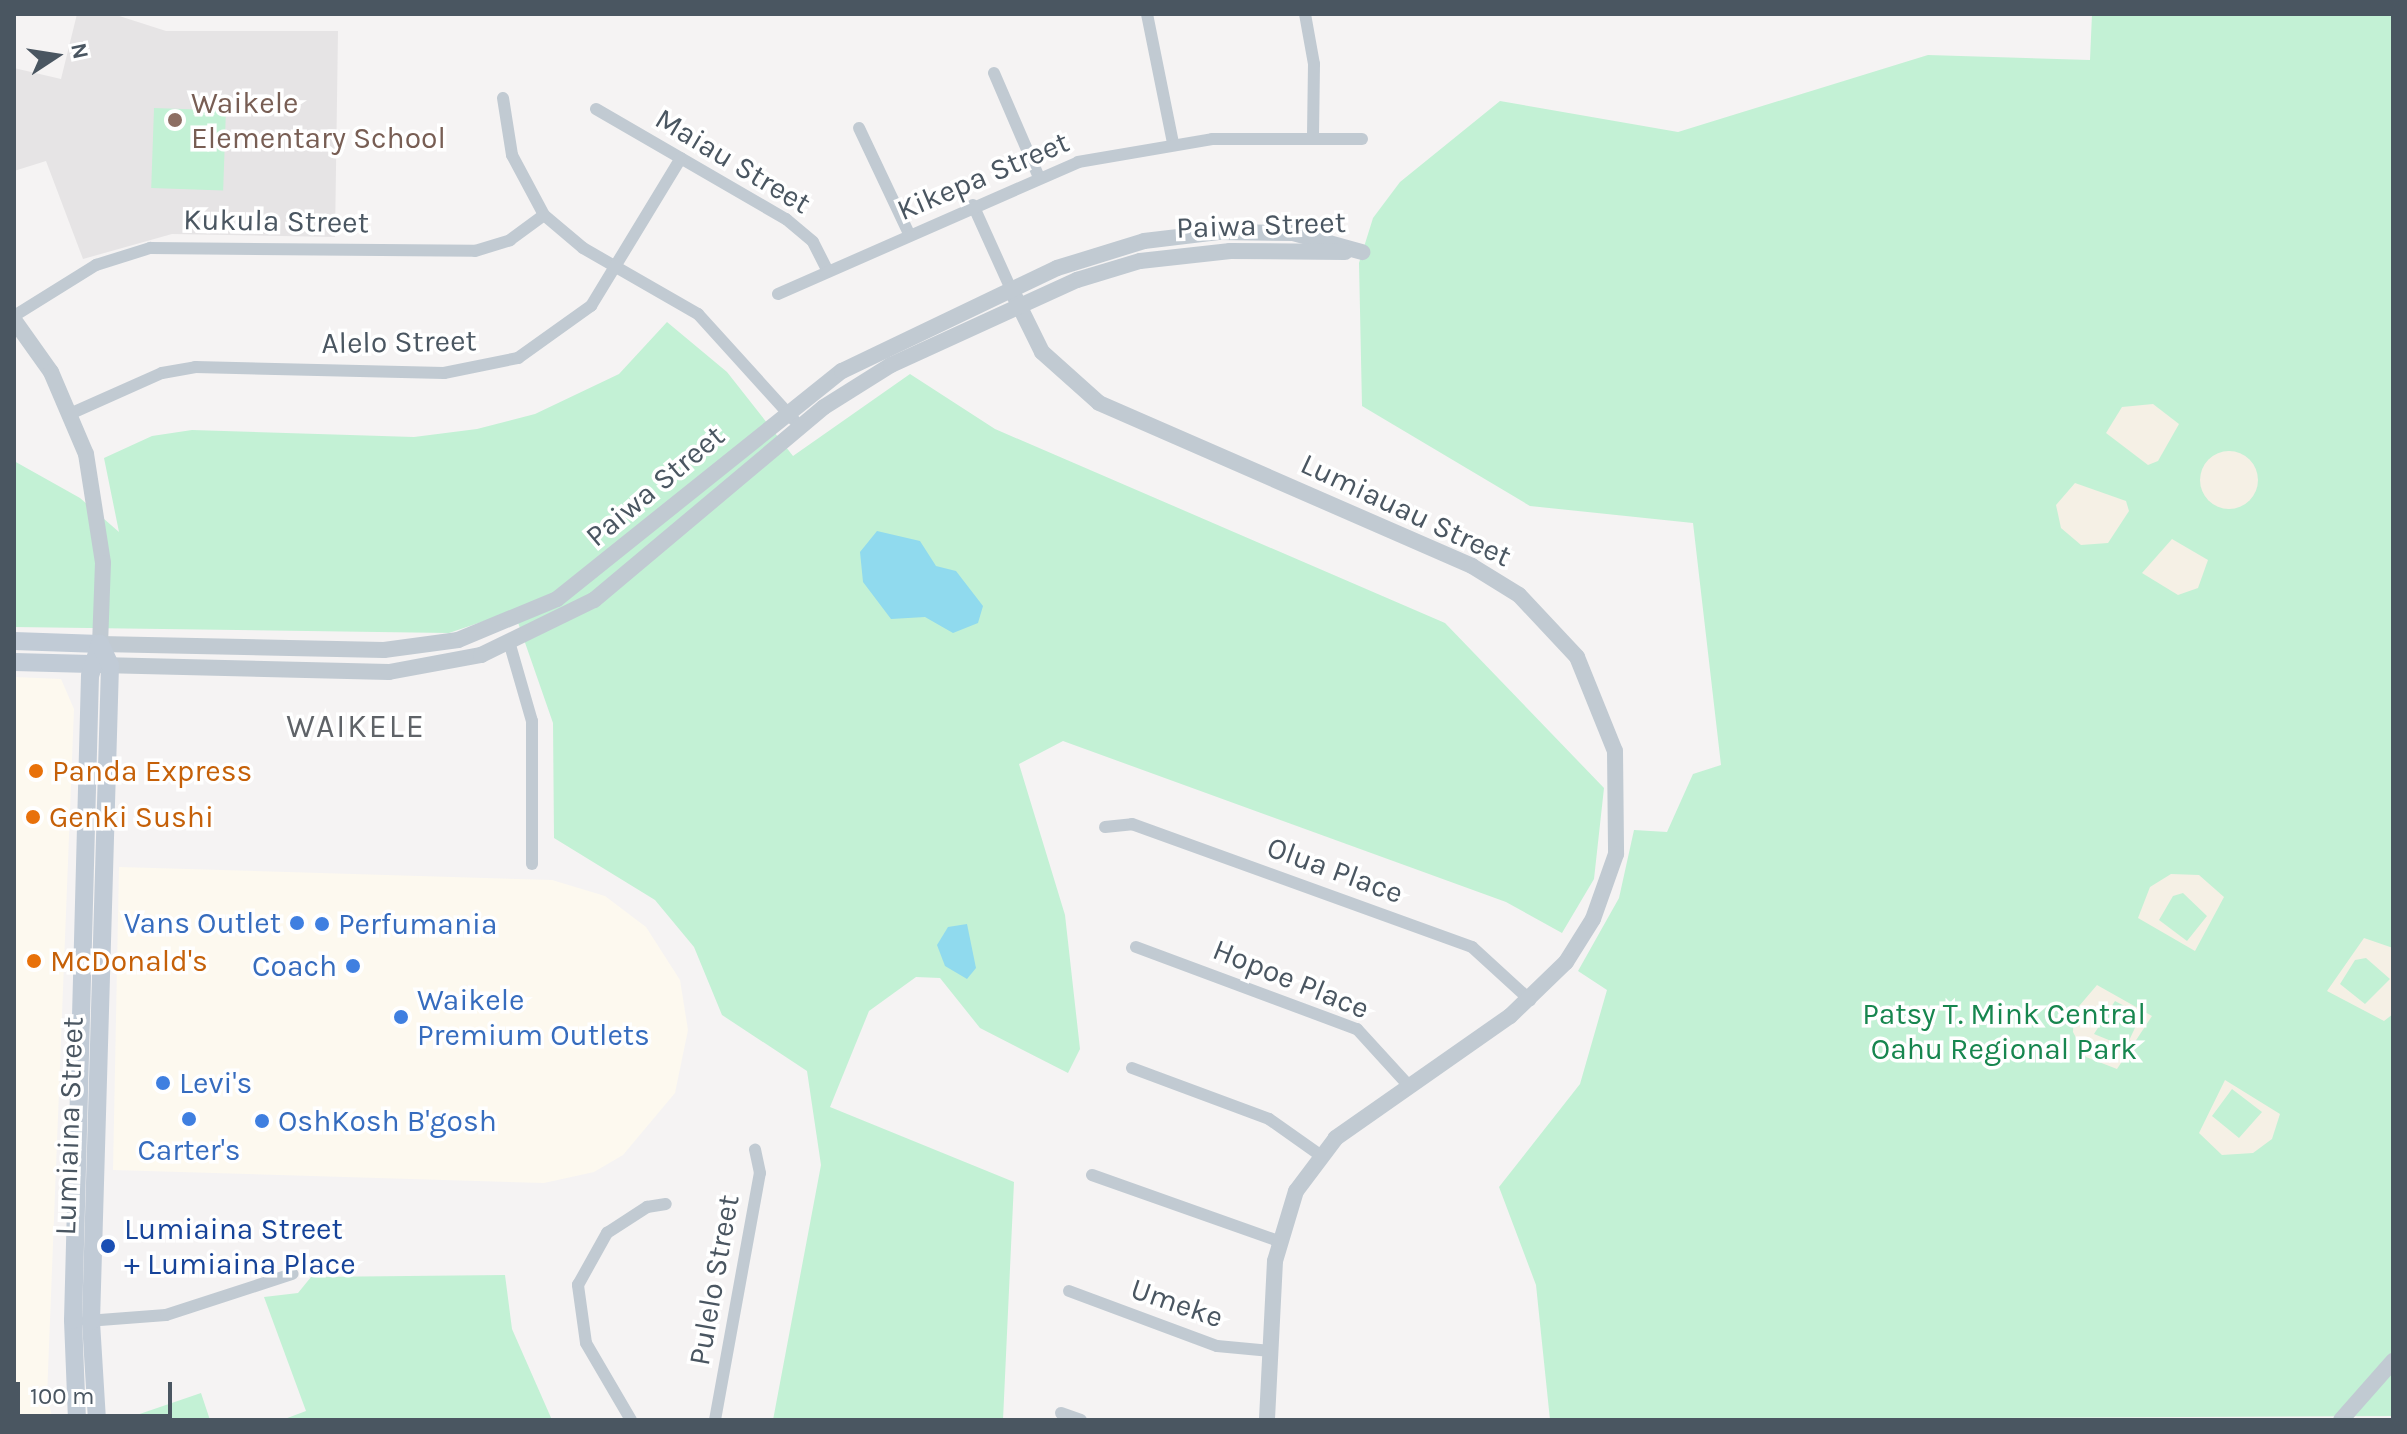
<!DOCTYPE html>
<style>
body{margin:0}
#map{position:relative;width:2407px;height:1434px;overflow:hidden;background:#f5f3f3;font-family:Karla,sans-serif}
div>[style]{position:absolute}
.commercial>*{inset:0;background:#fdf9ef}
.education>*{inset:0;background:#e6e4e5}
.green>*{inset:0;background:#c3f1d5;transform-origin:0 0}
.sand>*{inset:0;background:#f5f0e5}
.round{border-radius:50%}
.water>*{inset:0;background:#90daee}
.minor>*{height:12px;margin:-6px;padding:0 6px;transform-origin:6px;border-radius:6px;background:#c1cad2}
.tertiary>*{height:16px;margin:-8px;padding:0 8px;transform-origin:8px;border-radius:8px;background:#c1cad2}
.secondary>*{height:18px;margin:-9px;padding:0 9px;transform-origin:9px;border-radius:9px;background:#c1cbd6}
.dots>*{width:22px;height:22px;translate:-50% -50%;box-sizing:border-box;border:4px solid #fff;border-radius:50%}
span{translate:-50% -50%;white-space:nowrap;text-align:center;line-height:1.15;-webkit-text-stroke:7px #fff;paint-order:stroke}
.education-label{font-size:30px;color:#785e54}
.left{translate:0 -50%;text-align:left}
.street-label{font-size:30px;color:#4a5661}
.food-label{font-size:30px;color:#c56008}
.shop-label{font-size:30px;color:#366cbe}
.right{translate:-100% -50%;text-align:right}
.park-label{font-size:30px;color:#17864f}
.transit-label{font-size:30px;color:#164399}
.neighbourhood-label{font-size:32px;color:#5f6368;letter-spacing:2px}
.frame{position:absolute;inset:0;border:16px solid #4a5661;pointer-events:none}
.north{position:absolute;left:16px;top:16px;width:80px;height:80px;-webkit-text-stroke:6px #fff;paint-order:stroke;rotate:78deg;font-size:22px;font-weight:700;line-height:32px;text-align:center;color:#4a5661}
.north::after{content:'';display:block;margin:auto;width:28px;height:36px;background:#4a5661;clip-path:polygon(50% 0,100% 100%,50% 72%,0 100%)}
.scale{position:absolute;left:16px;top:1382px;width:156px;height:36px;box-sizing:border-box;border:4px solid #4a5661;border-top:0;padding-left:10px;font-size:24px;line-height:28px;white-space:nowrap;color:#4a5661;-webkit-text-stroke:6px #fff;paint-order:stroke}
</style>
<div id="map">
<div class="commercial">
<div style="clip-path:polygon(14px 677px,61px 679px,74px 709px,47px 1397px,53px 1420px,14px 1420px)"></div>
<div style="clip-path:polygon(119px 867px,552px 880px,605px 896px,646px 927px,680px 980px,688px 1030px,675px 1093px,623px 1155px,594px 1172px,544px 1183px,113px 1170px)"></div>
</div>
<div class="education">
<div style="clip-path:polygon(77px 14px,113px 14px,166px 31px,338px 31px,335px 237px,172px 234px,83px 259px,46px 161px,14px 171px,14px 68px,61px 79px)"></div>
</div>
<div class="green">
<div style="clip-path:polygon(2092px 14px,2393px 16px,2393px 1416px,1550px 1420px,1536px 1285px,1499px 1187px,1580px 1084px,1607px 990px,1578px 971px,1619px 898px,1634px 830px,1667px 832px,1693px 774px,1721px 765px,1693px 523px,1530px 506px,1362px 406px,1359px 263px,1373px 218px,1400px 182px,1500px 101px,1678px 132px,1928px 55px,2090px 60px)"></div>
<div style="left:154px;top:108px;width:72px;height:80px;rotate:2deg"></div>
<div style="clip-path:polygon(667px 322px,727px 372px,793px 456px,910px 374px,995px 429px,1445px 623px,1604px 788px,1594px 879px,1562px 933px,1506px 902px,1063px 741px,1019px 764px,1065px 915px,1080px 1049px,1068px 1073px,980px 1028px,940px 978px,916px 977px,869px 1011px,830px 1107px,1014px 1182px,1003px 1420px,773px 1420px,821px 1165px,807px 1071px,722px 1015px,694px 947px,655px 900px,554px 838px,553px 723px,514px 611px,449px 633px,14px 627px,14px 461px,80px 498px,119px 532px,104px 458px,152px 436px,192px 430px,414px 437px,477px 429px,535px 414px,619px 374px)"></div>
<div style="clip-path:polygon(505px 1275px,512px 1329px,552px 1420px,282px 1420px,306px 1411px,264px 1297px,298px 1293px,311px 1277px)"></div>
<div style="clip-path:polygon(201px 1393px,210px 1420px,122px 1420px)"></div>
</div>
<div class="sand">
<div style="clip-path:polygon(2153px 404px,2179px 424px,2158px 461px,2148px 465px,2106px 433px,2122px 407px)"></div>
<div class="round" style="left:2200px;top:451px;width:58px;height:58px"></div>
<div style="clip-path:polygon(2075px 483px,2126px 501px,2129px 511px,2108px 543px,2081px 545px,2061px 528px,2056px 505px)"></div>
<div style="clip-path:polygon(2172px 539px,2208px 560px,2198px 588px,2178px 595px,2142px 573px)"></div>
<div style="clip-path:polygon(evenodd,2171px 874px,2199px 875px,2224px 897px,2195px 951px,2138px 918px,2150px 887px,2171px 874px,2183px 893px,2207px 916px,2187px 941px,2159px 920px,2173px 896px,2183px 893px)"></div>
<div style="clip-path:polygon(evenodd,2364px 938px,2393px 948px,2393px 1014px,2384px 1021px,2327px 991px,2364px 938px,2366px 958px,2390px 979px,2365px 1004px,2340px 984px,2355px 960px,2366px 958px)"></div>
<div style="clip-path:polygon(evenodd,2097px 985px,2152px 1016px,2117px 1069px,2086px 1057px,2073px 1032px,2074px 1012px,2097px 985px,2115px 1001px,2141px 1015px,2126px 1047px,2094px 1034px,2115px 1001px)"></div>
<div style="clip-path:polygon(evenodd,2225px 1080px,2280px 1114px,2272px 1139px,2253px 1153px,2222px 1155px,2199px 1133px,2225px 1080px,2232px 1089px,2262px 1112px,2239px 1138px,2212px 1116px,2232px 1089px)"></div>
</div>
<div class="water">
<div style="clip-path:polygon(877px 531px,920px 541px,936px 566px,956px 571px,983px 606px,978px 623px,953px 633px,925px 617px,891px 619px,863px 582px,860px 552px)"></div>
<div style="clip-path:polygon(967px 924px,976px 968px,967px 979px,945px 966px,937px 945px,948px 927px)"></div>
</div>
<div class="minor">
<div style="left:1147px;top:14px;width:132px;rotate:78.6deg"></div>
<div style="left:1305px;top:14px;width:51px;rotate:79.8deg"></div>
<div style="left:1314px;top:64px;width:74px;rotate:90.8deg"></div>
<div style="left:994px;top:73px;width:111px;rotate:66.7deg"></div>
<div style="left:503px;top:98px;width:58px;rotate:81deg"></div>
<div style="left:512px;top:155px;width:68px;rotate:61.9deg"></div>
<div style="left:544px;top:215px;width:51px;rotate:40.2deg"></div>
<div style="left:583px;top:248px;width:133px;rotate:29.9deg"></div>
<div style="left:698px;top:314px;width:143px;rotate:47.8deg"></div>
<div style="left:596px;top:109px;width:220px;rotate:30.1deg"></div>
<div style="left:786px;top:219px;width:35px;rotate:40deg"></div>
<div style="left:813px;top:242px;width:33px;rotate:63deg"></div>
<div style="left:859px;top:128px;width:117px;rotate:64.7deg"></div>
<div style="left:973px;top:205px;width:92px;rotate:65.7deg"></div>
<div style="left:778px;top:294px;width:328px;rotate:-23.7deg"></div>
<div style="left:1078px;top:162px;width:136px;rotate:-9.7deg"></div>
<div style="left:1212px;top:139px;width:150px"></div>
<div style="left:14px;top:316px;width:97px;rotate:-31.9deg"></div>
<div style="left:96px;top:265px;width:57px;rotate:-17.5deg"></div>
<div style="left:150px;top:248px;width:325px;rotate:0.5deg"></div>
<div style="left:475px;top:251px;width:37px;rotate:-17deg"></div>
<div style="left:510px;top:240px;width:42px;rotate:-36.3deg"></div>
<div style="left:72px;top:413px;width:98px;rotate:-24deg"></div>
<div style="left:162px;top:373px;width:34px;rotate:-10deg"></div>
<div style="left:195px;top:367px;width:249px;rotate:1.4deg"></div>
<div style="left:444px;top:373px;width:76px;rotate:-11.5deg"></div>
<div style="left:518px;top:358px;width:90px;rotate:-35.5deg"></div>
<div style="left:591px;top:306px;width:173px;rotate:-58.7deg"></div>
<div style="left:510px;top:645px;width:79px;rotate:73.9deg"></div>
<div style="left:532px;top:721px;width:143px;rotate:90deg"></div>
<div style="left:1105px;top:827px;width:27px;rotate:-6deg"></div>
<div style="left:1132px;top:824px;width:362px;rotate:19.9deg"></div>
<div style="left:1472px;top:947px;width:79px;rotate:42.4deg"></div>
<div style="left:1136px;top:947px;width:236px;rotate:20.4deg"></div>
<div style="left:1357px;top:1029px;width:77px;rotate:47.6deg"></div>
<div style="left:1132px;top:1068px;width:146px;rotate:20.4deg"></div>
<div style="left:1269px;top:1119px;width:62px;rotate:35.2deg"></div>
<div style="left:1092px;top:1175px;width:197px;rotate:19.5deg"></div>
<div style="left:1069px;top:1291px;width:158px;rotate:20.4deg"></div>
<div style="left:1217px;top:1346px;width:54px;rotate:5.3deg"></div>
<div style="left:87px;top:1321px;width:79px;rotate:-4.3deg"></div>
<div style="left:166px;top:1315px;width:133px;rotate:-18deg"></div>
<div style="left:1061px;top:1413px;width:21px;rotate:19deg"></div>
<div style="left:631px;top:1420px;width:89px;rotate:-120.3deg"></div>
<div style="left:586px;top:1343px;width:59px;rotate:-97.9deg"></div>
<div style="left:578px;top:1285px;width:60px;rotate:-60.9deg"></div>
<div style="left:607px;top:1233px;width:48px;rotate:-33deg"></div>
<div style="left:647px;top:1207px;width:19px;rotate:-9deg"></div>
<div style="left:715px;top:1420px;width:251px;rotate:-79.7deg"></div>
<div style="left:760px;top:1173px;width:24px;rotate:-102deg"></div>
</div>
<div class="tertiary">
<div style="left:1011px;top:289px;width:70px;rotate:63.8deg"></div>
<div style="left:1042px;top:352px;width:76px;rotate:41.8deg"></div>
<div style="left:1099px;top:403px;width:407px;rotate:23.6deg"></div>
<div style="left:1472px;top:566px;width:55px;rotate:31.7deg"></div>
<div style="left:1519px;top:595px;width:85px;rotate:46.9deg"></div>
<div style="left:1577px;top:657px;width:101px;rotate:68deg"></div>
<div style="left:1615px;top:751px;width:103px;rotate:89.4deg"></div>
<div style="left:1616px;top:854px;width:69px;rotate:109.5deg"></div>
<div style="left:1593px;top:919px;width:51px;rotate:122.1deg"></div>
<div style="left:1566px;top:962px;width:78px;rotate:136deg"></div>
<div style="left:1510px;top:1016px;width:213px;rotate:145deg"></div>
<div style="left:1336px;top:1138px;width:66px;rotate:127deg"></div>
<div style="left:1296px;top:1191px;width:73px;rotate:106.7deg"></div>
<div style="left:1275px;top:1261px;width:159px;rotate:92.9deg"></div>
<div style="left:14px;top:320px;width:64px;rotate:54.6deg"></div>
<div style="left:51px;top:372px;width:89px;rotate:66.9deg"></div>
<div style="left:86px;top:454px;width:110px;rotate:81.1deg"></div>
<div style="left:103px;top:563px;width:81px;rotate:92.1deg"></div>
<div style="left:100px;top:644px;width:284px;rotate:1.2deg"></div>
<div style="left:384px;top:650px;width:75px;rotate:-7.7deg"></div>
<div style="left:458px;top:640px;width:107px;rotate:-22.5deg"></div>
<div style="left:557px;top:599px;width:365px;rotate:-38.7deg"></div>
<div style="left:842px;top:371px;width:238px;rotate:-25.6deg"></div>
<div style="left:1057px;top:268px;width:91px;rotate:-17.2deg"></div>
<div style="left:1144px;top:241px;width:77px;rotate:-6.8deg"></div>
<div style="left:1220px;top:232px;width:73px;rotate:0.8deg"></div>
<div style="left:1293px;top:233px;width:72px;rotate:15.4deg"></div>
<div style="left:100px;top:665px;width:289px;rotate:1.4deg"></div>
<div style="left:389px;top:672px;width:94px;rotate:-10.5deg"></div>
<div style="left:481px;top:655px;width:126px;rotate:-26deg"></div>
<div style="left:594px;top:600px;width:300px;rotate:-40deg"></div>
<div style="left:824px;top:407px;width:79px;rotate:-32.1deg"></div>
<div style="left:891px;top:365px;width:205px;rotate:-24.6deg"></div>
<div style="left:1077px;top:280px;width:66px;rotate:-16.8deg"></div>
<div style="left:1140px;top:261px;width:91px;rotate:-6.3deg"></div>
<div style="left:1230px;top:251px;width:115px;rotate:0.5deg"></div>
<div style="left:2341px;top:1420px;width:79px;rotate:-48.6deg"></div>
</div>
<div class="secondary">
<div style="left:14px;top:641px;width:86px;rotate:2deg"></div>
<div style="left:14px;top:662px;width:77px;rotate:1.5deg"></div>
<div style="left:77px;top:1420px;width:100px;rotate:-92.3deg"></div>
<div style="left:73px;top:1320px;width:644px;rotate:-88.49deg"></div>
<div style="left:90px;top:676px;width:34px;rotate:-73deg"></div>
<div style="left:97px;top:1420px;width:99px;rotate:-93.5deg"></div>
<div style="left:91px;top:1321px;width:656px;rotate:-88.34deg"></div>
<div style="left:110px;top:665px;width:23px;rotate:-115deg"></div>
</div>
<div class="dots">
<div style="left:175px;top:120px;background:#8d6e63"></div>
<div style="left:36px;top:771px;background:#e8710a"></div>
<div style="left:33px;top:817px;background:#e8710a"></div>
<div style="left:297px;top:923px;background:#3f7fe0"></div>
<div style="left:322px;top:924px;background:#3f7fe0"></div>
<div style="left:34px;top:961px;background:#e8710a"></div>
<div style="left:353px;top:966px;background:#3f7fe0"></div>
<div style="left:401px;top:1017px;background:#3f7fe0"></div>
<div style="left:163px;top:1083px;background:#3f7fe0"></div>
<div style="left:189px;top:1119px;background:#3f7fe0"></div>
<div style="left:262px;top:1121px;background:#3f7fe0"></div>
<div style="left:108px;top:1246px;background:#1a4fb4"></div>
</div>
<div class="education-label">
<span class="left" style="left:191px;top:120px">Waikele<br>Elementary School</span>
</div>
<div class="street-label">
<span style="left:733px;top:161px;rotate:31deg">Maiau Street</span>
<span style="left:983px;top:176px;rotate:-23deg">Kikepa Street</span>
<span style="left:276px;top:221px;rotate:1deg">Kukula Street</span>
<span style="left:1261px;top:225px;rotate:-2deg">Paiwa Street</span>
<span style="left:399px;top:342px;rotate:-1deg">Alelo Street</span>
<span style="left:655px;top:486px;rotate:-40deg">Paiwa Street</span>
<span style="left:1406px;top:510px;rotate:25deg">Lumiauau Street</span>
<span style="left:1335px;top:870px;rotate:20deg">Olua Place</span>
<span style="left:1291px;top:979px;rotate:22deg">Hopoe Place</span>
<span style="left:69px;top:1126px;rotate:-88deg">Lumiaina Street</span>
<span style="left:714px;top:1280px;rotate:-80deg">Pulelo Street</span>
<span style="left:1177px;top:1303px;rotate:19deg">Umeke</span>
</div>
<div class="food-label">
<span class="left" style="left:52px;top:771px">Panda Express</span>
<span class="left" style="left:49px;top:817px">Genki Sushi</span>
<span class="left" style="left:50px;top:961px">McDonald's</span>
</div>
<div class="shop-label">
<span class="right" style="left:281px;top:923px">Vans Outlet</span>
<span class="left" style="left:338px;top:924px">Perfumania</span>
<span class="right" style="left:337px;top:966px">Coach</span>
<span class="left" style="left:417px;top:1017px">Waikele<br>Premium Outlets</span>
<span class="left" style="left:179px;top:1083px">Levi's</span>
<span class="left" style="left:278px;top:1121px">OshKosh B'gosh</span>
<span style="left:189px;top:1150px">Carter's</span>
</div>
<div class="park-label">
<span style="left:2004px;top:1031px">Patsy T. Mink Central<br>Oahu Regional Park</span>
</div>
<div class="transit-label">
<span class="left" style="left:124px;top:1246px">Lumiaina Street<br>+ Lumiaina Place</span>
</div>
<div class="neighbourhood-label">
<span style="left:356px;top:727px">WAIKELE</span>
</div>
<div class="frame"></div>
<div class="north">N</div>
<div class="scale">100 m</div>
</div>
